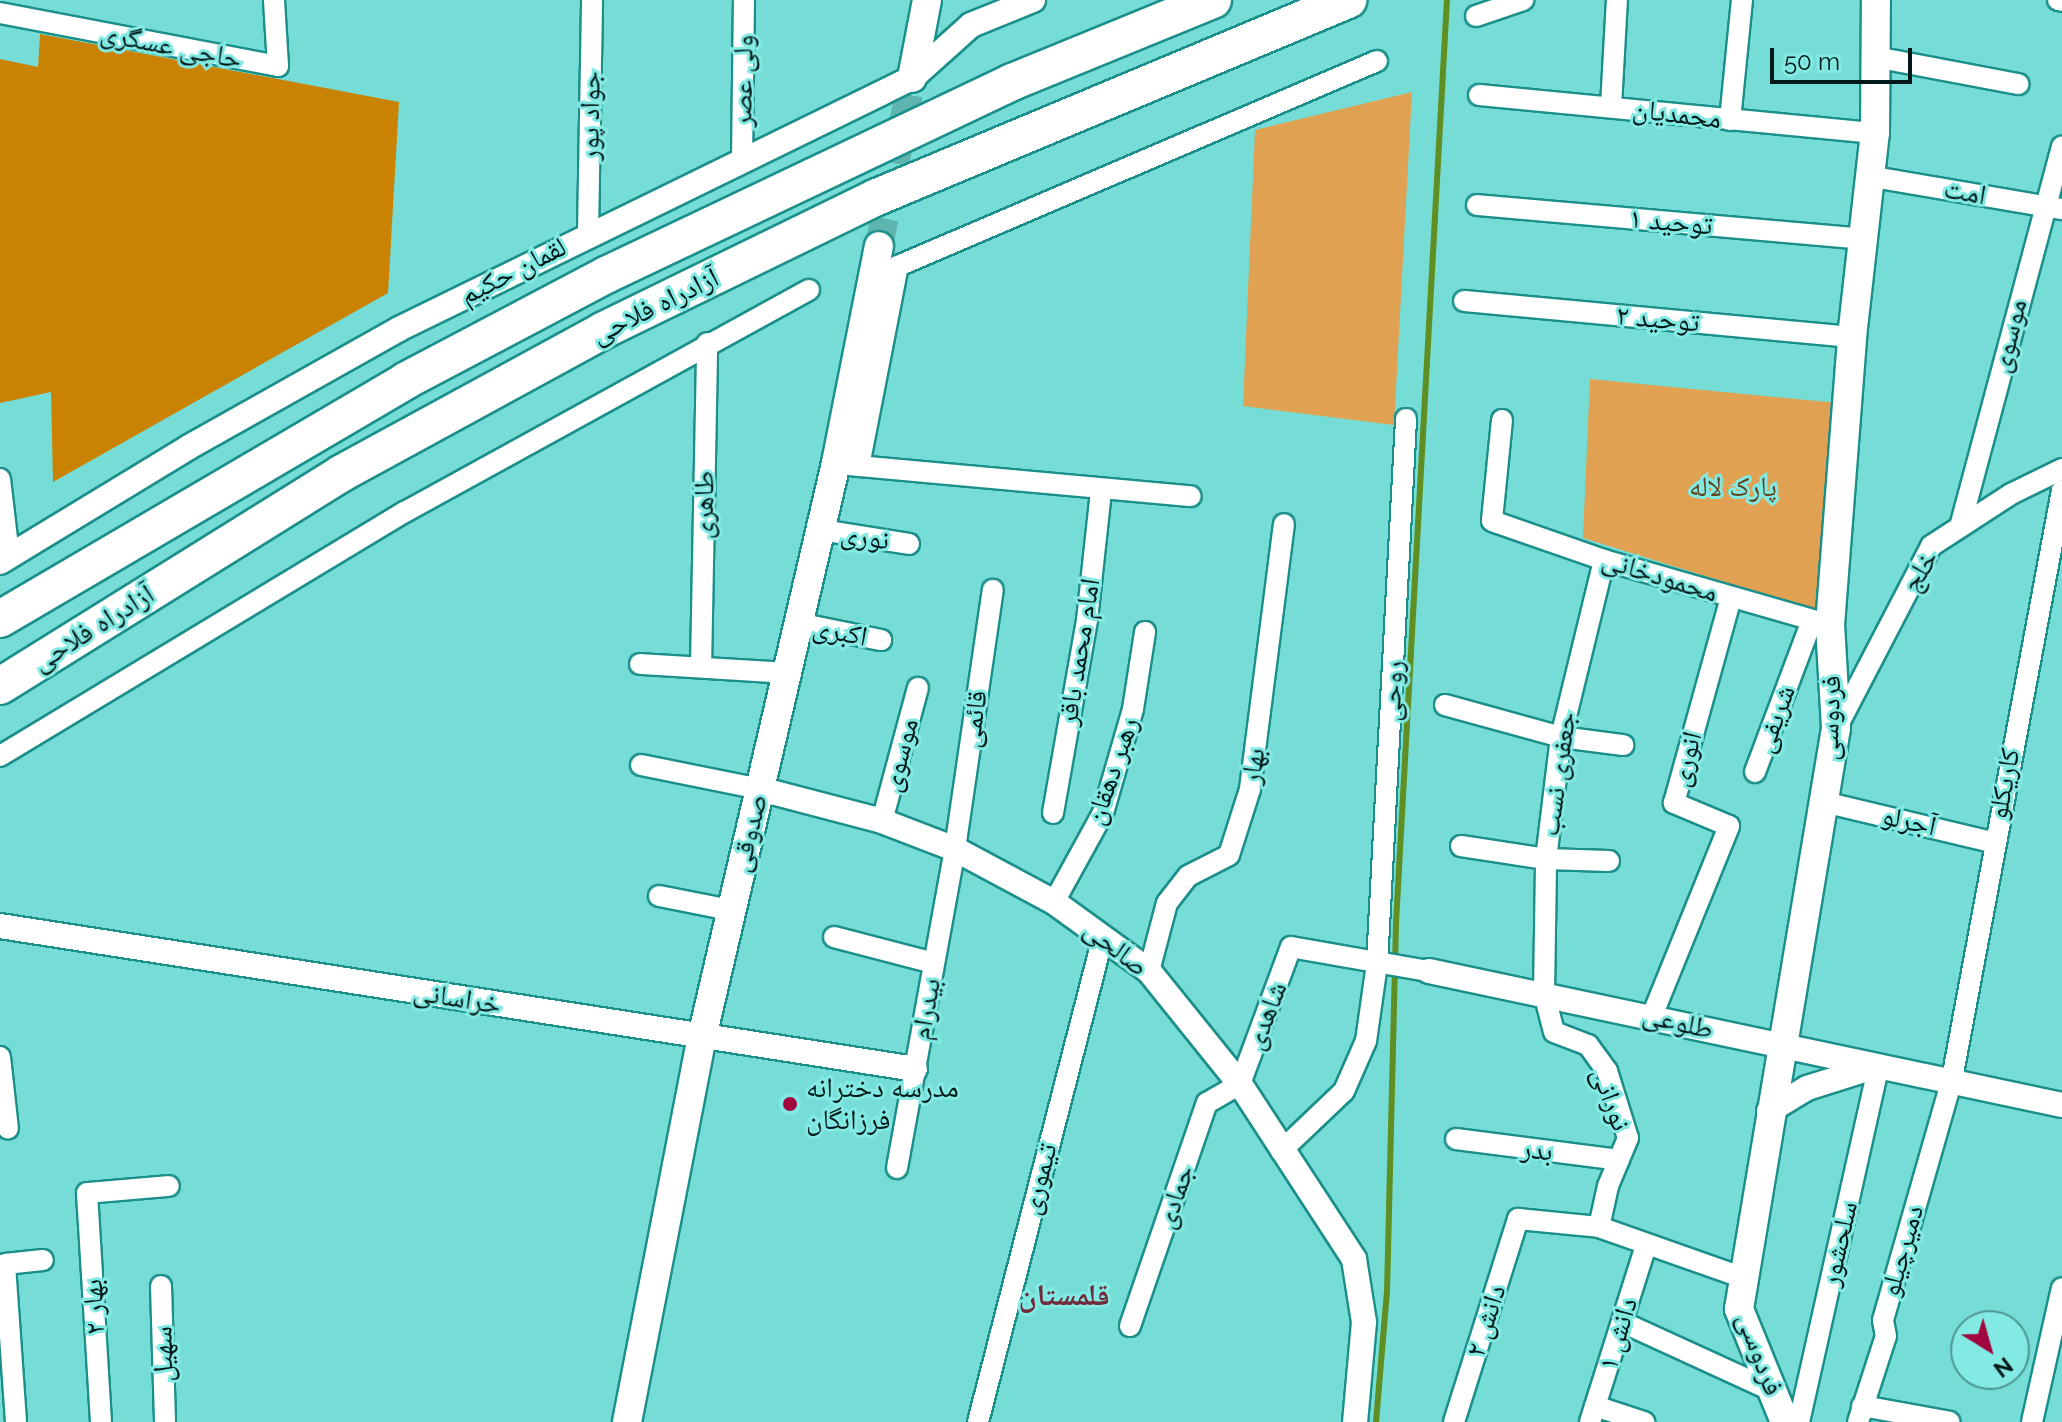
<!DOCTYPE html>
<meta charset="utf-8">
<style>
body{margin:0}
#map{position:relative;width:2062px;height:1422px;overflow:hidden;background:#76dcd6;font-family:Raleway,"Noto Naskh Arabic",sans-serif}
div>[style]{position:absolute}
.green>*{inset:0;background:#e0a152}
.forest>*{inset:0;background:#ca8202}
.stream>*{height:6px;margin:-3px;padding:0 3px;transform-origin:3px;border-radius:3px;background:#5f8e22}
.secondary-tunnel>*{height:28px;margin-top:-14px;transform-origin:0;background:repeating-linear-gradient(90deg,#5eb5b0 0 28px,transparent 0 42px)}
.roads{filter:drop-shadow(2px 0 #1b8f8a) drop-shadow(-2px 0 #1b8f8a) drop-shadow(0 2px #1b8f8a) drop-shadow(0 -2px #1b8f8a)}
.minor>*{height:20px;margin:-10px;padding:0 10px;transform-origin:10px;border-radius:10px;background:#fff}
.tertiary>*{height:24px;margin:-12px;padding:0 12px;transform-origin:12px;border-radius:12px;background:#fff}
.secondary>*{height:28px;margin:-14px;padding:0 14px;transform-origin:14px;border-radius:14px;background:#fff}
.motorway>*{height:36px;margin:-18px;padding:0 18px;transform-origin:18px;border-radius:18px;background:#fff}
.dots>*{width:22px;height:22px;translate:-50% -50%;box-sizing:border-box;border:4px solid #83e9e3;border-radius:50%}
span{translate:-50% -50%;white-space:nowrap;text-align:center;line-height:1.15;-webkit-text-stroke:6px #83e9e3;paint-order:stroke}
.street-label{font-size:28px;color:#001a19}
.park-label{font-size:28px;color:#604119}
.poi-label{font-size:28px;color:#001a19}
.left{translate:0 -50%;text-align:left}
.neighbourhood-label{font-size:30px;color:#722b3a;font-weight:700}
.north{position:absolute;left:1950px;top:1310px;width:80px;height:80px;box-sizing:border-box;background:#83e9e3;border:2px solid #4f9692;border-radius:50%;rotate:143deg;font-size:22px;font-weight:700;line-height:32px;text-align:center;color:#001a19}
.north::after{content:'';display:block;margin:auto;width:28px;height:36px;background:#a2063f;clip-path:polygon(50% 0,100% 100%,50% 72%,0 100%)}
.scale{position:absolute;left:1770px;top:48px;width:142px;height:36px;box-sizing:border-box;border:4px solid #001a19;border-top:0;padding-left:10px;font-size:24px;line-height:28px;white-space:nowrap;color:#001a19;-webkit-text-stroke:6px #83e9e3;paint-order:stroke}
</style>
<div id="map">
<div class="green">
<div style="clip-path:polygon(1412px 92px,1394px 425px,1243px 406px,1255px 130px)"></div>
<div style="clip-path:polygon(1590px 379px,1838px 403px,1824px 613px,1583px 538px)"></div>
</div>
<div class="forest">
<div style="clip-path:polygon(40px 34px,399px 102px,388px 293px,53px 482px,51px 392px,0 403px,0 59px,38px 67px)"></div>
</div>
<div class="stream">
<div style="left:1376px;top:1422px;width:130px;rotate:-85.2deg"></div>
<div style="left:1387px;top:1292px;width:369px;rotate:-88.6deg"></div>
<div style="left:1396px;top:923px;width:924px;rotate:-86.84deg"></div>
</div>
<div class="secondary-tunnel">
<div style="left:879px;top:246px;width:171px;rotate:-78.9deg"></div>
</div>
<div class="roads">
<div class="minor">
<div style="left:2058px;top:0;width:4px;rotate:14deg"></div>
<div style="left:0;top:13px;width:283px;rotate:10.8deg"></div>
<div style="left:278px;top:66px;width:66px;rotate:-93.5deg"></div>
<div style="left:1476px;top:16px;width:50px;rotate:-18.8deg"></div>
<div style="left:1875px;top:57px;width:146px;rotate:10.7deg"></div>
<div style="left:1479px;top:95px;width:398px;rotate:5.5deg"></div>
<div style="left:1611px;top:106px;width:106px;rotate:-86.8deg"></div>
<div style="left:1730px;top:120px;width:121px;rotate:-84.3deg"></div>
<div style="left:742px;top:161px;width:161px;rotate:-89.3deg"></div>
<div style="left:1868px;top:176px;width:197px;rotate:9.7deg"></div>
<div style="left:1477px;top:205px;width:388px;rotate:5deg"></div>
<div style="left:588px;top:233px;width:233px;rotate:-89deg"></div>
<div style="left:1464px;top:301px;width:390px;rotate:5.3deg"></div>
<div style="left:1502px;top:420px;width:101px;rotate:95.7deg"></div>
<div style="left:1492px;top:521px;width:119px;rotate:19.2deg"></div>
<div style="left:1604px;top:560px;width:235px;rotate:16deg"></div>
<div style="left:848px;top:465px;width:344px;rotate:5.2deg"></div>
<div style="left:859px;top:466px;width:204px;rotate:-79deg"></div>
<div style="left:898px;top:266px;width:521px;rotate:-23.17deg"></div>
<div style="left:0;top:479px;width:78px;rotate:83.3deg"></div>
<div style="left:1960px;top:527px;width:394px;rotate:-75deg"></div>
<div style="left:821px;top:530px;width:89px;rotate:9deg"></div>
<div style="left:798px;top:623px;width:85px;rotate:11.6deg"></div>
<div style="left:640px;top:664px;width:147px;rotate:3.5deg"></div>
<div style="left:701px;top:667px;width:324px;rotate:-88.9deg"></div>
<div style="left:1445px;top:705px;width:120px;rotate:15.4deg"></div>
<div style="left:1561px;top:737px;width:63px;rotate:7.4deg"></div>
<div style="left:1838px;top:725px;width:202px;rotate:-62.5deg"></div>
<div style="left:1931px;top:546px;width:95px;rotate:-33deg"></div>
<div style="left:2011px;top:494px;width:57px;rotate:-26.1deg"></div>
<div style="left:0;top:756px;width:473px;rotate:-31.1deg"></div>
<div style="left:405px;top:512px;width:461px;rotate:-28.8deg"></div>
<div style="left:641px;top:765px;width:121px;rotate:11.4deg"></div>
<div style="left:1755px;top:772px;width:162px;rotate:-69.4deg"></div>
<div style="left:1824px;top:802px;width:173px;rotate:13.4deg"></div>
<div style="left:1053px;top:813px;width:196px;rotate:-80deg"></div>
<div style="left:1087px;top:620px;width:130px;rotate:-83.8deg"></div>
<div style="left:882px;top:821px;width:138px;rotate:-74.9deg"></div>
<div style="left:1461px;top:846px;width:86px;rotate:8.7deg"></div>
<div style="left:1546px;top:859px;width:63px;rotate:1.8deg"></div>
<div style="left:659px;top:896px;width:72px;rotate:11.2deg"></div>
<div style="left:1054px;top:902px;width:102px;rotate:-61.2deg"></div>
<div style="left:1103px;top:813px;width:108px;rotate:-73.9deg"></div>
<div style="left:1133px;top:709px;width:78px;rotate:-81.1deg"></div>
<div style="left:834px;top:937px;width:103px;rotate:14.6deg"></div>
<div style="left:1149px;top:971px;width:70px;rotate:-75.2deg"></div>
<div style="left:1167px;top:903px;width:34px;rotate:-52deg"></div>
<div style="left:1188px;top:876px;width:46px;rotate:-27.1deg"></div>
<div style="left:1229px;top:855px;width:69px;rotate:-72.3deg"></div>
<div style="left:1250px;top:789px;width:267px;rotate:-82.7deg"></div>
<div style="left:1652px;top:1016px;width:205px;rotate:-67.9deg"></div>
<div style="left:1729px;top:826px;width:60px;rotate:-157.3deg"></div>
<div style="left:1674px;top:803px;width:213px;rotate:-74.5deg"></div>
<div style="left:0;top:1057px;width:72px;rotate:83.7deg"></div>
<div style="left:1456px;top:1139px;width:164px;rotate:7.3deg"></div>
<div style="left:1281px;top:1151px;width:87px;rotate:-43.6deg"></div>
<div style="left:1344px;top:1091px;width:55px;rotate:-66.3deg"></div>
<div style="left:1366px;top:1041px;width:78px;rotate:-81.9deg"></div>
<div style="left:1377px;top:964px;width:546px;rotate:-86.95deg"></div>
<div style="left:897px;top:1168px;width:324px;rotate:-79.7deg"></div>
<div style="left:955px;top:849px;width:262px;rotate:-81.7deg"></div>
<div style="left:1599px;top:1227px;width:42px;rotate:-77.6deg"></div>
<div style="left:1608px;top:1186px;width:52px;rotate:-67.4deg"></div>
<div style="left:1628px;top:1138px;width:70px;rotate:-107.4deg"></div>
<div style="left:1607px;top:1071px;width:32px;rotate:-126deg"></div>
<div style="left:1588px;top:1045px;width:36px;rotate:-159deg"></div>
<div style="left:1554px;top:1032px;width:40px;rotate:-104.4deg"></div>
<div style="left:1544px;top:993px;width:134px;rotate:-89.1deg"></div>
<div style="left:1546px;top:859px;width:123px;rotate:-83deg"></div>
<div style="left:1561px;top:737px;width:182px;rotate:-76.3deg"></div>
<div style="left:161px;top:1286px;width:136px;rotate:88.3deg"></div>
<div style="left:1622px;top:1322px;width:166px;rotate:24.6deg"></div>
<div style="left:1130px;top:1326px;width:236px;rotate:-71deg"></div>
<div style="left:1207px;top:1103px;width:38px;rotate:-30deg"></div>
<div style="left:1240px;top:1084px;width:146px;rotate:-69.6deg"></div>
<div style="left:1291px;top:947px;width:140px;rotate:9.9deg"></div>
<div style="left:1595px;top:1406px;width:52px;rotate:18.1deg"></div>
<div style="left:1862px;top:1406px;width:89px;rotate:10.3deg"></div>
<div style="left:16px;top:1422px;width:158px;rotate:-94deg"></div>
<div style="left:5px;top:1264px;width:38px;rotate:-6deg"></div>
<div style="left:101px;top:1422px;width:229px;rotate:-93.5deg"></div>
<div style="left:87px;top:1193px;width:82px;rotate:-4.9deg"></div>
<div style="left:978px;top:1422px;width:501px;rotate:-75.55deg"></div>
<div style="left:1454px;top:1422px;width:213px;rotate:-72.5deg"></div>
<div style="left:1518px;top:1219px;width:81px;rotate:5.6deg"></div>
<div style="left:1599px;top:1227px;width:154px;rotate:19.4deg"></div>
<div style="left:1590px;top:1422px;width:186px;rotate:-72.4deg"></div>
<div style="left:1799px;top:1422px;width:366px;rotate:-77.4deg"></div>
<div style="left:1858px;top:1422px;width:90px;rotate:-72deg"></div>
<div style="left:1886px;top:1336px;width:16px;rotate:-101deg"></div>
<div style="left:1883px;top:1320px;width:251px;rotate:-74deg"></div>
<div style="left:1952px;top:1079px;width:599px;rotate:-79.42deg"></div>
<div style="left:2032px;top:1422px;width:137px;rotate:-77.4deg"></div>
</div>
<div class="tertiary">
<div style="left:0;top:562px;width:221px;rotate:-31.3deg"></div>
<div style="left:189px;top:447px;width:241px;rotate:-29.3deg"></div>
<div style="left:399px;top:329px;width:571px;rotate:-26.07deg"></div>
<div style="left:912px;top:78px;width:79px;rotate:-41.9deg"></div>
<div style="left:971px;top:25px;width:67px;rotate:-22deg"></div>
<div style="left:760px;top:789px;width:126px;rotate:14.7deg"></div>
<div style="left:882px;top:821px;width:78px;rotate:21deg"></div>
<div style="left:955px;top:849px;width:112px;rotate:28.2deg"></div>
<div style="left:1054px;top:902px;width:117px;rotate:36deg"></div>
<div style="left:1149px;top:971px;width:145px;rotate:51.2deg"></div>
<div style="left:1240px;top:1084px;width:209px;rotate:56.9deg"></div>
<div style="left:1354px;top:1259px;width:64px;rotate:81deg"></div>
<div style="left:1364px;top:1322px;width:100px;rotate:95.1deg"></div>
<div style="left:0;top:926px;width:926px;rotate:8.88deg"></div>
<div style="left:1429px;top:971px;width:647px;rotate:11.95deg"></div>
<div style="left:1769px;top:1111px;width:44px;rotate:-31.2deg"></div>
<div style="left:1807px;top:1088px;width:73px;rotate:-17.4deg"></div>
</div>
<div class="secondary">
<div style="left:912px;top:78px;width:79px;rotate:-79.1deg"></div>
<div style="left:627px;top:1422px;width:392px;rotate:-79deg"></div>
<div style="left:702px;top:1037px;width:589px;rotate:-76.86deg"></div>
<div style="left:836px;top:463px;width:221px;rotate:-78.8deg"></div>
<div style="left:1785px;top:1422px;width:122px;rotate:-112.2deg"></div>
<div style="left:1739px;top:1309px;width:589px;rotate:-80.52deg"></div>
<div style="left:1836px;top:728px;width:103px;rotate:-93.3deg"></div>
<div style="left:1830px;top:625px;width:289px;rotate:-85.6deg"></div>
<div style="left:1852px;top:337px;width:205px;rotate:-83.6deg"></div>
<div style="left:1875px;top:133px;width:133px;rotate:-89.6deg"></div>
</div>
<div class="motorway">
<div style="left:0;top:619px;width:470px;rotate:-30.4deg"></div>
<div style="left:405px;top:381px;width:229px;rotate:-27.8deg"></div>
<div style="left:608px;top:274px;width:447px;rotate:-25.4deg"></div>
<div style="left:1012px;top:82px;width:217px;rotate:-22.2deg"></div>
<div style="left:0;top:686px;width:403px;rotate:-31.9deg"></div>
<div style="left:342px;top:473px;width:298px;rotate:-28.6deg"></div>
<div style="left:604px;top:330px;width:304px;rotate:-26deg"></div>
<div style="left:877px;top:197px;width:511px;rotate:-22.7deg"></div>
</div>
</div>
<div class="dots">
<div style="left:790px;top:1104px;background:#a2063f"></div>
</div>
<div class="street-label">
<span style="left:171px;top:46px;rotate:11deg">حاجی عسگری</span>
<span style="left:743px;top:81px;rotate:-89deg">ولی عصر</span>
<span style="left:1677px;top:114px;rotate:7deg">محمدیان</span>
<span style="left:590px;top:116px;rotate:-89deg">جواد پور</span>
<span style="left:1965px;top:192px;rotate:10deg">امت</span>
<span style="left:1671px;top:222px;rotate:5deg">توحید ۱</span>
<span style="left:513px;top:271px;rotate:-27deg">لقمان حکیم</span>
<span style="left:655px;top:306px;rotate:-26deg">آزادراه فلاحی</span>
<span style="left:1658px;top:319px;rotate:5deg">توحید ۲</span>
<span style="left:2009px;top:336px;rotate:-76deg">موسوی</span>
<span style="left:704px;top:505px;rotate:-89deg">طاهری</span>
<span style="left:865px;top:537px;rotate:9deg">نوری</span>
<span style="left:1920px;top:571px;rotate:-58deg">خلج</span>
<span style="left:1660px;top:576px;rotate:17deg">محمودخانی</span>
<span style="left:93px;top:628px;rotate:-32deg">آزادراه فلاحی</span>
<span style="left:840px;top:632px;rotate:11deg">اکبری</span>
<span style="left:1079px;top:652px;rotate:-81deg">امام محمد باقر</span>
<span style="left:1392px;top:691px;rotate:-87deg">روحی</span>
<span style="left:1830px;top:718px;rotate:-88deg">فردوسی</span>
<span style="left:974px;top:719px;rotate:-82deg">قائمی</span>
<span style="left:1775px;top:719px;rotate:-70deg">شریفی</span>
<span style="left:900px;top:755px;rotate:-75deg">موسوی</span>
<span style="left:1686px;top:759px;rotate:-75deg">انوری</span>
<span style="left:1253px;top:766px;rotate:-81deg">بهار</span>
<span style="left:1112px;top:771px;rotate:-71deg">رهبر دهقان</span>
<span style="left:1558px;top:774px;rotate:-82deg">جعفری نسب</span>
<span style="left:2004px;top:784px;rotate:-79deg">کاریکلو</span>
<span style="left:1909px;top:821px;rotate:13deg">آجرلو</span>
<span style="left:749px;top:833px;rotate:-76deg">صدوقی</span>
<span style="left:1116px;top:948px;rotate:38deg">صالحی</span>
<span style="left:457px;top:998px;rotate:9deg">خراسانی</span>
<span style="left:926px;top:1009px;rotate:-80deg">بیدرام</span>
<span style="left:1266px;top:1016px;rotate:-69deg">شاهدی</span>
<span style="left:1678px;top:1022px;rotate:13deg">طلوعی</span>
<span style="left:1611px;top:1099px;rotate:70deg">نورانی</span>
<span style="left:1537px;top:1150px;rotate:7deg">بدر</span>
<span style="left:1039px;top:1179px;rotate:-75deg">تیموری</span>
<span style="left:1175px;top:1197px;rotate:-71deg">جمادی</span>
<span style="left:1839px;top:1244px;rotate:-77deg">سلحشور</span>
<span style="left:1902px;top:1251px;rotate:-74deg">دمیرچیلو</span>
<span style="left:94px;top:1307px;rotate:-93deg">بهار ۲</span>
<span style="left:1486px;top:1321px;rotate:-72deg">دانش ۲</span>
<span style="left:1618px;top:1334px;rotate:-73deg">دانش ۱</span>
<span style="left:163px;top:1354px;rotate:-91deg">سهیل</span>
<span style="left:1760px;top:1354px;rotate:70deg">فردوسی</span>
</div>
<div class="park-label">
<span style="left:1733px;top:487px">پارک لاله</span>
</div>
<div class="poi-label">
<span class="left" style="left:806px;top:1104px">مدرسه دخترانه<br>فرزانگان</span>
</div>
<div class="neighbourhood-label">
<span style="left:1064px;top:1295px">قلمستان</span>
</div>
<div class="north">N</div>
<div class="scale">50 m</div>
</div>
